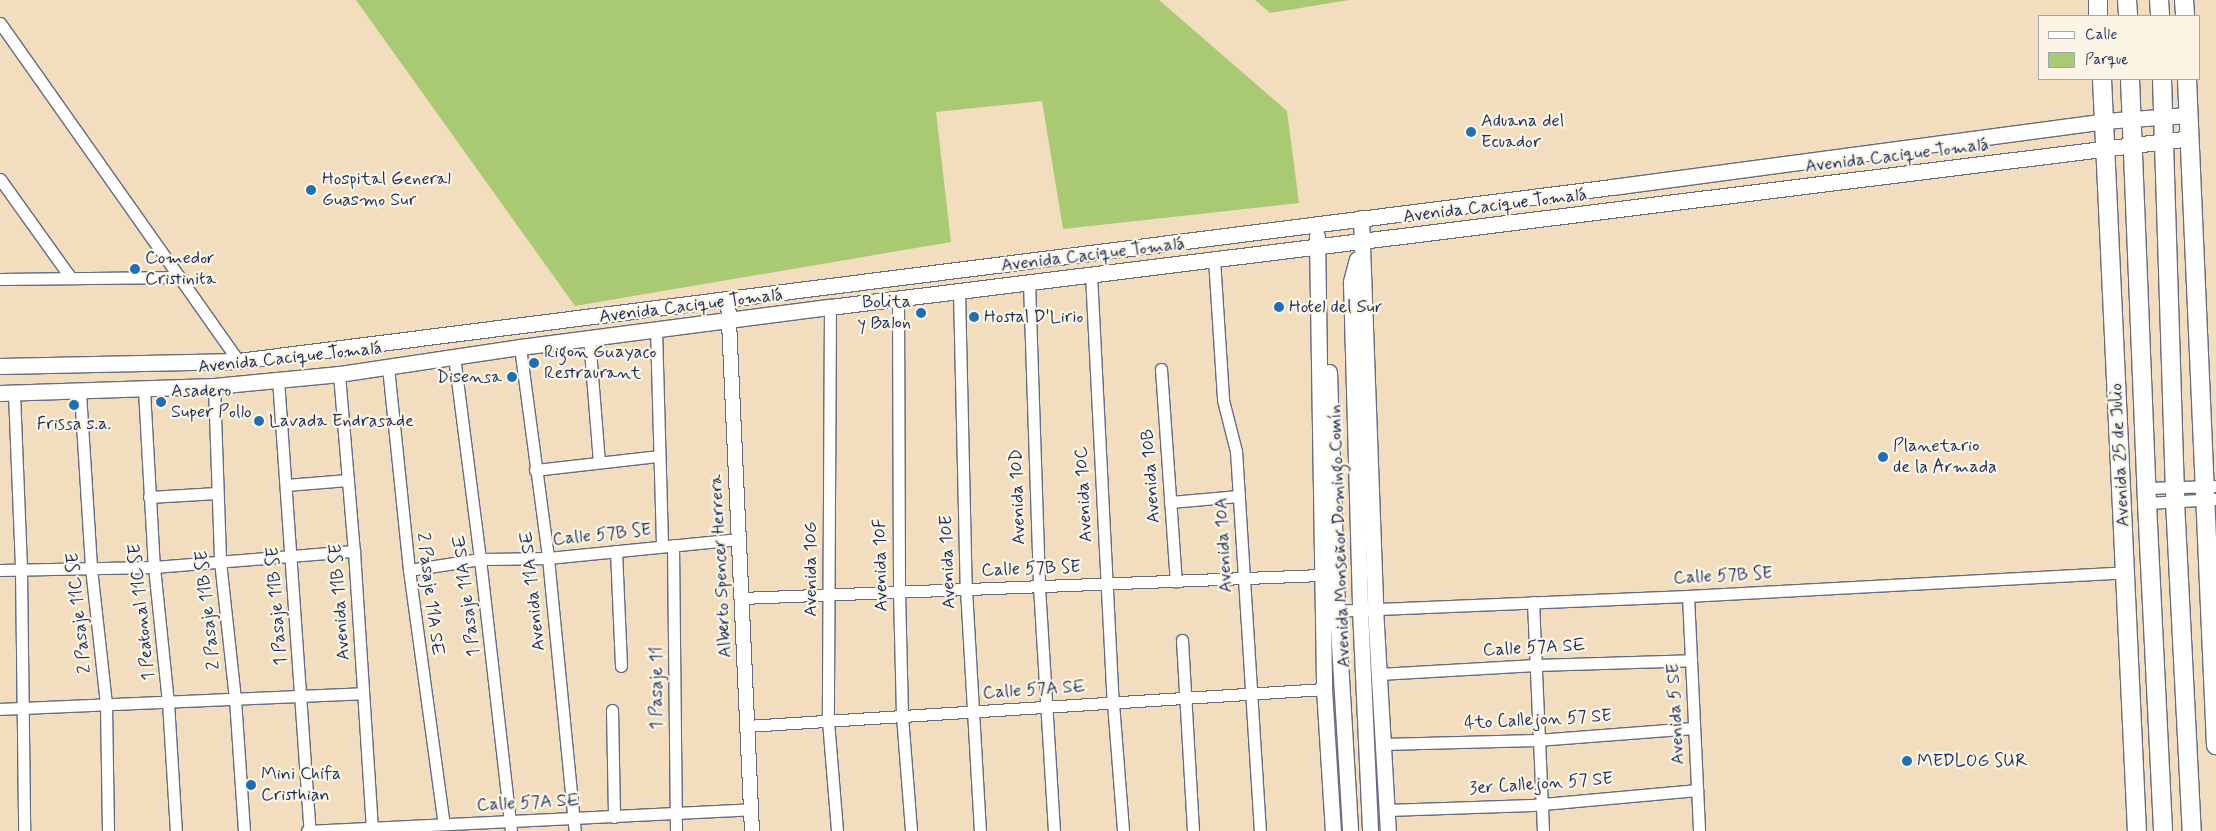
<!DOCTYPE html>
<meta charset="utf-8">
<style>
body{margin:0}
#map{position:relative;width:2216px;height:831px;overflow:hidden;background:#f2debe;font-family:Mynerve,sans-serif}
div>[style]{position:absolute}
.green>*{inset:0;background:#a9ca72}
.roads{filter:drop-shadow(1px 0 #666c80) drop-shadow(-1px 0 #666c80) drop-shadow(0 1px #666c80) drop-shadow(0 -1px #666c80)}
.minor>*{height:11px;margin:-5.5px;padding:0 5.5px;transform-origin:5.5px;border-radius:5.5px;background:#fff}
.tertiary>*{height:14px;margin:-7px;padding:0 7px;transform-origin:7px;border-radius:7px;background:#fff}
.secondary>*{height:15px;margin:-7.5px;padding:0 7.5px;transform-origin:7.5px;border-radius:7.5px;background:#fff}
.primary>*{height:18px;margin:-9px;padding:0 9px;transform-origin:9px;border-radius:9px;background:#fff}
.dots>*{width:14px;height:14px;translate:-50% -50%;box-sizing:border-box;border:2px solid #fcf5e5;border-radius:50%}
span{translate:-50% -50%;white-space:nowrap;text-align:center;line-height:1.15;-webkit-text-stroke:4.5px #fcf5e5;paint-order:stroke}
.poi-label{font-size:18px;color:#1b2f5e}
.left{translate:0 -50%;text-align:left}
.right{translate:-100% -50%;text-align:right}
.street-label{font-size:18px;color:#1b2f5e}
.legend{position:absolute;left:2038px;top:15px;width:162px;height:65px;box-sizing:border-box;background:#fcf5e5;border:1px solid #a2a6af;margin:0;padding:6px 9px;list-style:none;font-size:15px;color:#1b2f5e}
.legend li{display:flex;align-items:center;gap:10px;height:25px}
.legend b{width:25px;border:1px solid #a2a6af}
</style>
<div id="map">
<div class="green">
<div style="clip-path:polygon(356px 0,1159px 0,1287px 111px,1299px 203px,1063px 229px,1042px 101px,936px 112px,951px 242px,575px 306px)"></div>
<div style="clip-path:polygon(1255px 0,1349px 0,1270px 13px)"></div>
</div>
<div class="roads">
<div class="minor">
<div style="left:0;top:23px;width:413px;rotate:54.8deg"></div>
<div style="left:0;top:179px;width:122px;rotate:54.4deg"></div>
<div style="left:1214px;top:259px;width:141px;rotate:86.3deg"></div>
<div style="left:1223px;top:400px;width:53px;rotate:75.7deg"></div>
<div style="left:1236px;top:451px;width:381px;rotate:86.4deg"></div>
<div style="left:1091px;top:274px;width:430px;rotate:87.1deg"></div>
<div style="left:1113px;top:703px;width:128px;rotate:85.5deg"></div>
<div style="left:0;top:279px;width:180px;rotate:-0.6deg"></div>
<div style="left:1029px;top:282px;width:304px;rotate:88.1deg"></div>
<div style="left:1039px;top:586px;width:245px;rotate:86.5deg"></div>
<div style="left:959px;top:291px;width:298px;rotate:88.7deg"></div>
<div style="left:966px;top:589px;width:242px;rotate:86.7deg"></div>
<div style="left:898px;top:299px;width:293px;rotate:89.8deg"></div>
<div style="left:899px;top:592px;width:124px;rotate:88.6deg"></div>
<div style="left:902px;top:716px;width:115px;rotate:85.5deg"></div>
<div style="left:830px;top:307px;width:414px;rotate:90.3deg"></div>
<div style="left:828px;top:721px;width:110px;rotate:85.3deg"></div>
<div style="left:656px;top:329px;width:217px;rotate:88.4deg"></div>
<div style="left:589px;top:338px;width:124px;rotate:85.4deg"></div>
<div style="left:520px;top:347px;width:213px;rotate:82.4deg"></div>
<div style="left:548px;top:558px;width:274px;rotate:84.4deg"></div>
<div style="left:454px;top:356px;width:205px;rotate:82.7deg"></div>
<div style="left:480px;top:559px;width:274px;rotate:83.5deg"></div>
<div style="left:388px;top:367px;width:204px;rotate:84.1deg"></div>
<div style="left:409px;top:570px;width:256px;rotate:82.2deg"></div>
<div style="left:1161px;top:369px;width:213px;rotate:86deg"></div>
<div style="left:339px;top:374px;width:178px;rotate:85.2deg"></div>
<div style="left:354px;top:551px;width:278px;rotate:86.3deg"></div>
<div style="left:278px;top:379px;width:453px;rotate:86deg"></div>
<div style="left:214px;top:386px;width:175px;rotate:88deg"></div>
<div style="left:220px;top:561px;width:139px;rotate:83.8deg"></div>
<div style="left:235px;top:699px;width:132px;rotate:86.1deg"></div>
<div style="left:144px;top:390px;width:177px;rotate:86.8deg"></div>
<div style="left:154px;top:567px;width:136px;rotate:84.1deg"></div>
<div style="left:168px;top:702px;width:129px;rotate:86.5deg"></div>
<div style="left:80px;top:392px;width:176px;rotate:86.4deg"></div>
<div style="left:91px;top:568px;width:137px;rotate:83.7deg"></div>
<div style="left:106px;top:704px;width:127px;rotate:89.1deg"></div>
<div style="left:14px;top:393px;width:176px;rotate:87.7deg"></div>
<div style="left:21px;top:569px;width:262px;rotate:89.3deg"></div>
<div style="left:535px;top:470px;width:124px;rotate:-6.5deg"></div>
<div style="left:286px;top:485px;width:62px;rotate:-4.6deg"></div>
<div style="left:2146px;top:488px;width:70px;rotate:-1.6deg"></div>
<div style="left:149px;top:497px;width:68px;rotate:-3.4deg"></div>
<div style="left:1170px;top:502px;width:69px;rotate:-5deg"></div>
<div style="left:2147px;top:503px;width:69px;rotate:-3.3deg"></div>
<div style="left:673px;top:545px;width:286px;rotate:89.4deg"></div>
<div style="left:616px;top:551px;width:115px;rotate:87.5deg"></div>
<div style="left:0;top:570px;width:154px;rotate:-1.1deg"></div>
<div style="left:154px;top:567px;width:201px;rotate:-4.6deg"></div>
<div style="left:409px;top:570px;width:72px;rotate:-8.8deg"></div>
<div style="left:480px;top:559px;width:68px;rotate:-0.8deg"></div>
<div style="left:548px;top:558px;width:192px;rotate:-5.7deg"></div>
<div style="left:1688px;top:596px;width:235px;rotate:87.3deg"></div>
<div style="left:741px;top:598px;width:580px;rotate:-2.27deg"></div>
<div style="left:1533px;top:602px;width:229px;rotate:87.5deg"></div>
<div style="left:1331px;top:611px;width:357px;rotate:-2.4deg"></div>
<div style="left:1688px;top:596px;width:438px;rotate:-3.1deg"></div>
<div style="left:1182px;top:640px;width:191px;rotate:86.7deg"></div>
<div style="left:1379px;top:674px;width:157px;rotate:-3.3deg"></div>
<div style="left:1536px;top:665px;width:155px;rotate:-1.8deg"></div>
<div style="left:0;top:709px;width:363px;rotate:-2.5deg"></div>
<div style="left:612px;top:710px;width:107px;rotate:88.9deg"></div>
<div style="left:747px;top:726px;width:578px;rotate:-3.67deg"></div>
<div style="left:1383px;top:744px;width:154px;rotate:-1.5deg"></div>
<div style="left:1537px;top:740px;width:157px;rotate:-4.4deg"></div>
<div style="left:1387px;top:810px;width:145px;rotate:-2deg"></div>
<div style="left:1532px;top:805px;width:166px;rotate:-5.2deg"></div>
<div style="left:307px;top:831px;width:445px;rotate:-2.8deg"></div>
</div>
<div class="tertiary">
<div style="left:728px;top:299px;width:533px;rotate:87.42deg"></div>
</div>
<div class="secondary">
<div style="left:1361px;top:218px;width:390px;rotate:87.9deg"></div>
<div style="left:1375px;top:608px;width:223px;rotate:86.7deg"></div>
<div style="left:1317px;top:236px;width:453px;rotate:89.1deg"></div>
<div style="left:1324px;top:689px;width:142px;rotate:86.4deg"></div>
<div style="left:1357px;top:259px;width:24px;rotate:105deg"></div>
<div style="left:1351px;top:282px;width:327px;rotate:88.4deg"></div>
<div style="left:1360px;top:609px;width:222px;rotate:87.4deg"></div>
<div style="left:0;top:366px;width:238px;rotate:-1.2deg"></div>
<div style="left:238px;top:361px;width:1385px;rotate:-7.22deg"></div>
<div style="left:1612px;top:187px;width:496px;rotate:-7.6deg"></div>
<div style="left:2104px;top:121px;width:85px;rotate:-4deg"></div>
<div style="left:1329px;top:372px;width:238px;rotate:88.1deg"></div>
<div style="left:1337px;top:610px;width:221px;rotate:86.6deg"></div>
<div style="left:0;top:393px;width:214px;rotate:-1.9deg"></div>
<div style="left:214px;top:386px;width:126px;rotate:-5.5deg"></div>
<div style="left:339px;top:374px;width:183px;rotate:-8.5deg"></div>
<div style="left:520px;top:347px;width:313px;rotate:-7.4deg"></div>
<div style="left:830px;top:307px;width:1370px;rotate:-7.08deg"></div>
</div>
<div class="primary">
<div style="left:2098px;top:0;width:16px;rotate:90deg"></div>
<div style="left:2127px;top:0;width:16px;rotate:86deg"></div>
<div style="left:2159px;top:0;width:16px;rotate:86deg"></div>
<div style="left:2184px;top:0;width:16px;rotate:86deg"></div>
<div style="left:2102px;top:79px;width:753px;rotate:87.34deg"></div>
<div style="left:2130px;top:79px;width:424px;rotate:87.7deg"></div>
<div style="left:2147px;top:503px;width:328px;rotate:87.2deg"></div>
<div style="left:2162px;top:79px;width:422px;rotate:88.2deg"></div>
<div style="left:2175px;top:501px;width:330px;rotate:87.1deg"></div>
<div style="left:2187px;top:79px;width:667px;rotate:87.51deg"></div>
</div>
</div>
<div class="dots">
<div style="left:1471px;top:132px;background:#1f6fb2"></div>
<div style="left:311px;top:190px;background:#1f6fb2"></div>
<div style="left:135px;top:269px;background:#1f6fb2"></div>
<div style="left:1279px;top:307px;background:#1f6fb2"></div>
<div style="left:921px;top:313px;background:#1f6fb2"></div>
<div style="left:974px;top:317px;background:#1f6fb2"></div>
<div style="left:534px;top:363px;background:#1f6fb2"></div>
<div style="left:512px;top:377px;background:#1f6fb2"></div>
<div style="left:161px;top:402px;background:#1f6fb2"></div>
<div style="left:74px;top:405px;background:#1f6fb2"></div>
<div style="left:259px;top:421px;background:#1f6fb2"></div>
<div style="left:1883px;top:457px;background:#1f6fb2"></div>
<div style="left:1907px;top:761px;background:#1f6fb2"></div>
<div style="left:251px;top:785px;background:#1f6fb2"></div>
</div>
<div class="poi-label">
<span class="left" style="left:1481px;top:132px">Aduana del<br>Ecuador</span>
<span class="left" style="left:322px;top:190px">Hospital General<br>Guasmo Sur</span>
<span class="left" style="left:145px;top:269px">Comedor<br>Cristinita</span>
<span class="right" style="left:911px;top:313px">Bolita<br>y Balon</span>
<span class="left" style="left:1289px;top:307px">Hotel del Sur</span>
<span class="left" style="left:984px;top:317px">Hostal D'Lirio</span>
<span class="left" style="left:544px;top:363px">Rigon Guayaco<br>Restraurant</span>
<span class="right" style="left:502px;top:377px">Disensa</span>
<span class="left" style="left:171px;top:402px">Asadero<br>Super Pollo</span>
<span class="left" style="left:269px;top:421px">Lavada Endrasade</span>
<span style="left:74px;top:424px">Frissa s.a.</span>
<span class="left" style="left:1893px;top:457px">Planetario<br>de la Armada</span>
<span class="left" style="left:1917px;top:761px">MEDLOG SUR</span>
<span class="left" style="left:261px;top:785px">Mini Chifa<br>Cristhian</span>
</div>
<div class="street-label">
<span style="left:1897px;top:156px;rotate:-7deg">Avenida Cacique Tomalá</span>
<span style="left:1495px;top:206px;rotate:-7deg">Avenida Cacique Tomalá</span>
<span style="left:1093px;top:255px;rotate:-7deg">Avenida Cacique Tomalá</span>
<span style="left:691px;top:306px;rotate:-7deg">Avenida Cacique Tomalá</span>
<span style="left:290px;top:358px;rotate:-6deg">Avenida Cacique Tomalá</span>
<span style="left:2120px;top:455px;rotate:-93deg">Avenida 25 de Julio</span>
<span style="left:1151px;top:476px;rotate:-94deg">Avenida 10B</span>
<span style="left:1084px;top:494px;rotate:-93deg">Avenida 10C</span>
<span style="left:1018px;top:497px;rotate:-92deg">Avenida 10D</span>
<span style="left:602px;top:535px;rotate:-6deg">Calle 57B SE</span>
<span style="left:1340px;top:536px;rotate:-92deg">Avenida Monseñor Domingo Comín</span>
<span style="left:1224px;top:545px;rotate:-93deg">Avenida 10A</span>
<span style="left:948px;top:562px;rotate:-92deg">Avenida 10E</span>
<span style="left:881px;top:565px;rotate:-91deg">Avenida 10F</span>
<span style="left:721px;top:566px;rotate:-93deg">Alberto Spencer Herrera</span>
<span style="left:811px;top:569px;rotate:-90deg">Avenida 10G</span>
<span style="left:1031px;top:569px;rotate:-2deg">Calle 57B SE</span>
<span style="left:1723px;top:576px;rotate:-3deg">Calle 57B SE</span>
<span style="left:533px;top:591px;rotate:-96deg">Avenida 11A SE</span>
<span style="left:430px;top:594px;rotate:83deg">2 Pasaje 11A SE</span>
<span style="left:467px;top:596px;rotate:-97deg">1 Pasaje 11A SE</span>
<span style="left:340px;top:602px;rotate:-94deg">Avenida 11B SE</span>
<span style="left:277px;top:606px;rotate:-94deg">1 Pasaje 11B SE</span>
<span style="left:208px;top:610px;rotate:-96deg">2 Pasaje 11B SE</span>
<span style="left:142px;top:612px;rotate:-96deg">1 Peatonal 11C SE</span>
<span style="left:79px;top:613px;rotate:-96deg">2 Pasaje 11C SE</span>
<span style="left:1534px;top:648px;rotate:-3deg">Calle 57A SE</span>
<span style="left:657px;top:688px;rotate:-90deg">1 Pasaje 11</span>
<span style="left:1034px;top:690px;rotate:-4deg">Calle 57A SE</span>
<span style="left:1676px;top:714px;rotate:-93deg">Avenida 5 SE</span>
<span style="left:1538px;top:720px;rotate:-3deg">4to Callejon 57 SE</span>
<span style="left:1541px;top:784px;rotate:-4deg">3er Callejon 57 SE</span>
<span style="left:528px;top:803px;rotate:-3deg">Calle 57A SE</span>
</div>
<ul class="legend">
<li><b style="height:6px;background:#fff"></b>Calle</li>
<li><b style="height:14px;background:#a9ca72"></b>Parque</li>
</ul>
</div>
